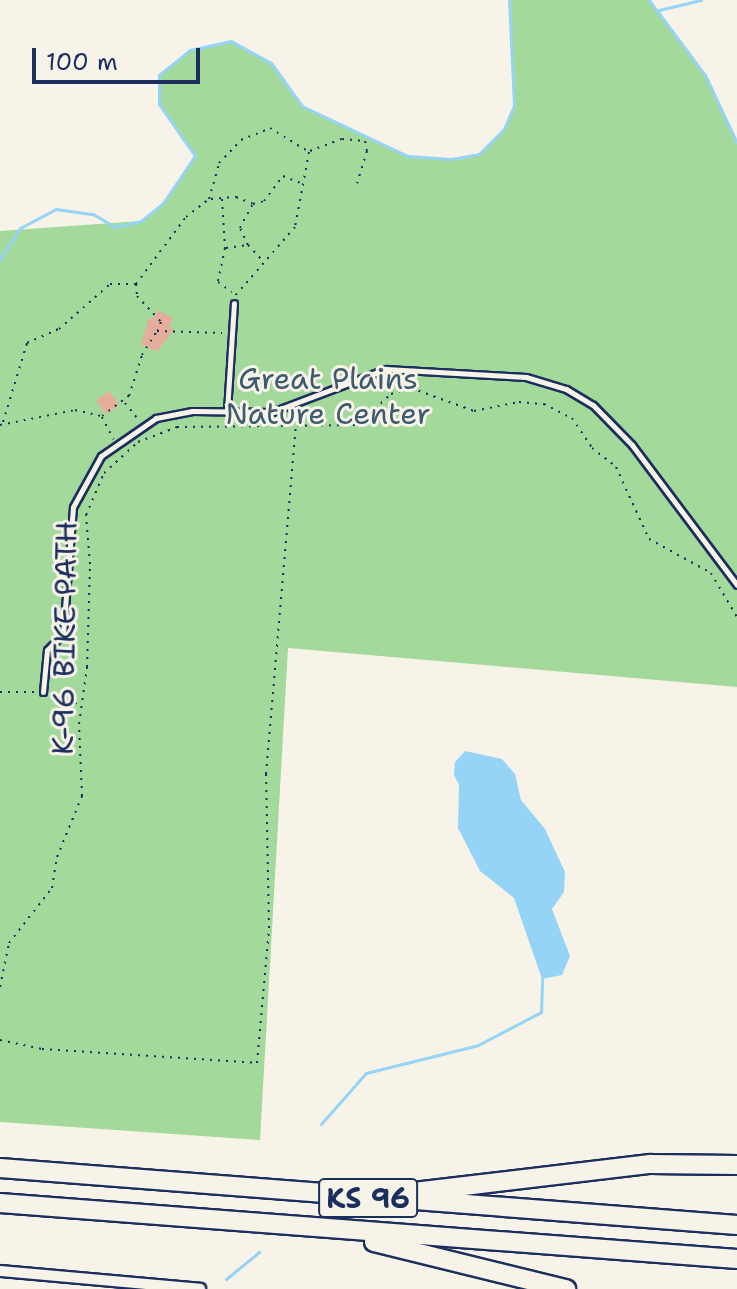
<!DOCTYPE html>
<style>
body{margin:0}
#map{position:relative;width:737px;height:1289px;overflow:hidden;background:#f7f3e8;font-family:"Shantell Sans",sans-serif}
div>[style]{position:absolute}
.green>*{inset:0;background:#a4d99c}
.water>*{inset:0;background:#96d4f7}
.stream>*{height:3px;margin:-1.5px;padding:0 1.5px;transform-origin:1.5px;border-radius:1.5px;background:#96d4f7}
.building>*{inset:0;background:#e5ae9b;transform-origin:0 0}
.path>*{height:2px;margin-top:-1px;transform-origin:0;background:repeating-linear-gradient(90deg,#1b2f5e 0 2px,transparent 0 8px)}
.roads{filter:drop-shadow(2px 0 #1b2f5e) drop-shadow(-2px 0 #1b2f5e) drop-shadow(0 2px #1b2f5e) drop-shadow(0 -2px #1b2f5e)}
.lane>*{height:5px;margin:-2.5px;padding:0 2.5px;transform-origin:2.5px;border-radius:2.5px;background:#f7f3e8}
.street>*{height:10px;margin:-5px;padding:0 5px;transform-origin:5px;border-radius:5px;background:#f7f3e8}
.highway>*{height:18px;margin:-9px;padding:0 9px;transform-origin:9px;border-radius:9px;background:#f7f3e8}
span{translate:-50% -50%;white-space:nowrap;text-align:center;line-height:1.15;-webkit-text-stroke:6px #f7f3e8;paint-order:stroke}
.shield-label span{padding:2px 6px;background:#f7f3e8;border:2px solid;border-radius:6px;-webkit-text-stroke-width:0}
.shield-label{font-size:28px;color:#1b2f5e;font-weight:700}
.park-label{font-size:30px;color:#3d5a6e}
.street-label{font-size:30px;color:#1b2f5e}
.scale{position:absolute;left:32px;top:48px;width:168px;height:36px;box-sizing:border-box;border:4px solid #1b2f5e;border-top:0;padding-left:10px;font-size:24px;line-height:28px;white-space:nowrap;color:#1b2f5e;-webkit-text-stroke:6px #f7f3e8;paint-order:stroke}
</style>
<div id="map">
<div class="green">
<div style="clip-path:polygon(509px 0,649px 0,705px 75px,737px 143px,737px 687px,288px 648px,260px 1140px,0 1122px,0 231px,141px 221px,163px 203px,194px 156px,159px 104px,159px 75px,190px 50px,231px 41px,271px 63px,302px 106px,408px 156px,451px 159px,479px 154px,504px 129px,514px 106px)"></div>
</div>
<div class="water">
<div style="clip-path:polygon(465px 751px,502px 759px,515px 774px,521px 800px,545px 829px,565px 872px,564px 892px,552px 909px,570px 956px,562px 975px,542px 979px,514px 898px,480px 871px,458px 828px,459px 785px,454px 775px,455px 762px)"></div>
</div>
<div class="stream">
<div style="left:649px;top:0;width:94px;rotate:53.3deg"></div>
<div style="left:705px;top:75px;width:75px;rotate:64.8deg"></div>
<div style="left:659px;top:10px;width:43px;rotate:-13.4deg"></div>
<div style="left:0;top:259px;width:37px;rotate:-57deg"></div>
<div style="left:20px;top:228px;width:41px;rotate:-27.8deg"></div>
<div style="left:56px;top:209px;width:37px;rotate:8deg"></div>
<div style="left:93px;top:214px;width:26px;rotate:31deg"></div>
<div style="left:115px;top:227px;width:27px;rotate:-13deg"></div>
<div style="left:141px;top:221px;width:28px;rotate:-39deg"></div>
<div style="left:163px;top:203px;width:57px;rotate:-55.8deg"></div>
<div style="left:195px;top:156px;width:63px;rotate:-124.7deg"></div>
<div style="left:159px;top:104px;width:29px;rotate:-90deg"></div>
<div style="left:159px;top:75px;width:40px;rotate:-39deg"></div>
<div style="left:190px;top:50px;width:42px;rotate:-12.4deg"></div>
<div style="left:231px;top:41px;width:46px;rotate:28.8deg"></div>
<div style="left:271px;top:63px;width:53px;rotate:54.2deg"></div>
<div style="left:302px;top:106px;width:117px;rotate:25.3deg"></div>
<div style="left:408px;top:156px;width:43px;rotate:4deg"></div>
<div style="left:451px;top:159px;width:28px;rotate:-10deg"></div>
<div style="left:479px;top:154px;width:35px;rotate:-45deg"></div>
<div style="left:504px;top:129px;width:25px;rotate:-67deg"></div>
<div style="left:514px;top:106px;width:106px;rotate:-92.7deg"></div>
<div style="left:321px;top:1124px;width:68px;rotate:-48.6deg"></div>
<div style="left:366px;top:1073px;width:115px;rotate:-14deg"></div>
<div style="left:478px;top:1045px;width:71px;rotate:-27.6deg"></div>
<div style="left:541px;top:1012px;width:33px;rotate:-88deg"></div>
<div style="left:226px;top:1279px;width:43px;rotate:-39.3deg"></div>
</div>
<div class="building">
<div style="clip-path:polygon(158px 310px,173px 318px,169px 327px,174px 329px,157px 352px,141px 344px,149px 318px,153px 319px)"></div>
<div style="left:109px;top:391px;width:17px;height:16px;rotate:54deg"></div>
</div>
<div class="path">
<div style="left:310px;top:151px;width:34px;rotate:-21deg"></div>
<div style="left:342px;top:139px;width:23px;rotate:5deg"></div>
<div style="left:365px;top:141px;width:10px;rotate:79deg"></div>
<div style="left:367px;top:151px;width:34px;rotate:107deg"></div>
<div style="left:211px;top:199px;width:25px;rotate:-5deg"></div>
<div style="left:236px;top:197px;width:18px;rotate:22deg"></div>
<div style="left:253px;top:204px;width:11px;rotate:-15deg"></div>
<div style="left:264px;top:201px;width:31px;rotate:-53deg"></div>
<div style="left:283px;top:176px;width:18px;rotate:22deg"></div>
<div style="left:222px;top:199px;width:49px;rotate:86.5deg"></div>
<div style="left:225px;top:248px;width:35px;rotate:102deg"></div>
<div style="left:218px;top:282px;width:17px;rotate:36deg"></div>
<div style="left:248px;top:245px;width:19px;rotate:-115deg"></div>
<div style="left:240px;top:228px;width:26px;rotate:-62deg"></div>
<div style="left:226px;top:248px;width:22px;rotate:-8deg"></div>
<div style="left:248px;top:245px;width:23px;rotate:47deg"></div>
<div style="left:136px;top:284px;width:84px;rotate:-53.3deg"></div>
<div style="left:186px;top:217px;width:29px;rotate:-38deg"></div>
<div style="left:209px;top:199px;width:37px;rotate:-74deg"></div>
<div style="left:219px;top:163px;width:32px;rotate:-46deg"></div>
<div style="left:241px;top:140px;width:31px;rotate:-22deg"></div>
<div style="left:270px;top:128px;width:46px;rotate:31.6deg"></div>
<div style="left:309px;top:152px;width:76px;rotate:100.6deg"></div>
<div style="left:295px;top:227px;width:93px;rotate:131.1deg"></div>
<div style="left:125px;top:403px;width:22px;rotate:51deg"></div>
<div style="left:102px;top:417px;width:25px;rotate:63deg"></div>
<div style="left:3px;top:422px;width:83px;rotate:-73.1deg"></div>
<div style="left:27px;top:343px;width:35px;rotate:-24deg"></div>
<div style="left:59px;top:329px;width:68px;rotate:-41.4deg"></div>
<div style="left:110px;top:284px;width:26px"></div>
<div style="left:136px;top:284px;width:12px;rotate:85deg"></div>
<div style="left:137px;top:296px;width:35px;rotate:47deg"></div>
<div style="left:161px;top:322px;width:9px;rotate:111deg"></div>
<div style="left:0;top:425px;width:76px;rotate:-11.3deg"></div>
<div style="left:75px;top:410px;width:28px;rotate:13deg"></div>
<div style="left:102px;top:416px;width:34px;rotate:-37deg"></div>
<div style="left:129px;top:396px;width:43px;rotate:-72.4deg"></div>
<div style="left:142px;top:355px;width:28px;rotate:-58deg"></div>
<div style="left:157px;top:331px;width:65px;rotate:1.8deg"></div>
<div style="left:0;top:692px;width:34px"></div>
<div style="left:52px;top:695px;width:30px;rotate:20deg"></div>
<div style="left:0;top:987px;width:45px;rotate:-78.4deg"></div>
<div style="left:9px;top:943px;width:70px;rotate:-52deg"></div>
<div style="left:52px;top:888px;width:31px;rotate:-81deg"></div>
<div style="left:57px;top:857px;width:66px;rotate:-67.7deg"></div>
<div style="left:82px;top:796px;width:72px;rotate:-92.4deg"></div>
<div style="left:79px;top:724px;width:58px;rotate:-82deg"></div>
<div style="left:87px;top:667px;width:103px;rotate:-88.3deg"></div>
<div style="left:90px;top:564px;width:49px;rotate:-94.7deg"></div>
<div style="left:86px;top:515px;width:46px;rotate:-66.8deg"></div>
<div style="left:104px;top:473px;width:46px;rotate:-42.4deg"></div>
<div style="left:138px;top:442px;width:42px;rotate:-21deg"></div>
<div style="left:177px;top:427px;width:180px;rotate:-0.6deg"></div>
<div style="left:357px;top:425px;width:46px;rotate:-42.4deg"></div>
<div style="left:391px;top:394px;width:21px;rotate:-17deg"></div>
<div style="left:411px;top:388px;width:67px;rotate:20.1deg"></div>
<div style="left:474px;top:411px;width:46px;rotate:-11.3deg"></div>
<div style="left:519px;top:402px;width:25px;rotate:5deg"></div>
<div style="left:544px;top:404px;width:31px;rotate:27deg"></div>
<div style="left:572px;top:418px;width:36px;rotate:56deg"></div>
<div style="left:592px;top:448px;width:31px;rotate:38deg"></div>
<div style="left:616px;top:467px;width:79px;rotate:65.4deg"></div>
<div style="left:649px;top:539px;width:71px;rotate:28.7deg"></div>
<div style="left:711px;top:573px;width:51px;rotate:59.4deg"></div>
<div style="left:0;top:1040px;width:43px;rotate:12.1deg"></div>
<div style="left:42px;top:1049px;width:215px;rotate:3.7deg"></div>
<div style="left:257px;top:1063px;width:136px;rotate:-84.9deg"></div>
<div style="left:269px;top:928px;width:154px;rotate:-91.1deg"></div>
<div style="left:266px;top:774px;width:348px;rotate:-85.1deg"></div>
</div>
<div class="roads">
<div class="lane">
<div style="left:227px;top:411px;width:108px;rotate:-86.3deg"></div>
<div style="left:43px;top:692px;width:42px;rotate:-84.6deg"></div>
<div style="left:47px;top:650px;width:23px;rotate:-45deg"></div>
<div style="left:63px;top:634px;width:127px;rotate:-85.5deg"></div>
<div style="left:73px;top:507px;width:58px;rotate:-61.2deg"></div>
<div style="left:101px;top:456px;width:67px;rotate:-34.6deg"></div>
<div style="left:156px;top:418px;width:37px;rotate:-11deg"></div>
<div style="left:192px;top:411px;width:80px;rotate:0.7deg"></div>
<div style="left:272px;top:412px;width:122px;rotate:-20.7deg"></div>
<div style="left:386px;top:369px;width:140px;rotate:3.3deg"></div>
<div style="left:526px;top:377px;width:42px;rotate:16.7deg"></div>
<div style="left:566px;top:389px;width:31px;rotate:31deg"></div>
<div style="left:593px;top:405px;width:56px;rotate:45.7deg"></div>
<div style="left:632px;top:445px;width:175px;rotate:53.1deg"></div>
</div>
<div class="street">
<div style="left:0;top:1271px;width:201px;rotate:5.1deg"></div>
</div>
<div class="highway">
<div style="left:0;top:1168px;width:739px;rotate:4.42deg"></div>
<div style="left:414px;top:1192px;width:238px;rotate:-6.8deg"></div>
<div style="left:650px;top:1164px;width:87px;rotate:0.7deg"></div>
<div style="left:0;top:1203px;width:739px;rotate:4.35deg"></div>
<div style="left:374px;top:1242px;width:198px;rotate:13.8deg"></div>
</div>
</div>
<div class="shield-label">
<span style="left:368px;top:1198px">KS 96</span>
</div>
<div class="park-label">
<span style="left:328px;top:396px">Great Plains<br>Nature Center</span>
</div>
<div class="street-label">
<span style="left:65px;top:638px;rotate:-89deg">K-96 BIKE PATH</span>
</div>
<div class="scale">100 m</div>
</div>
